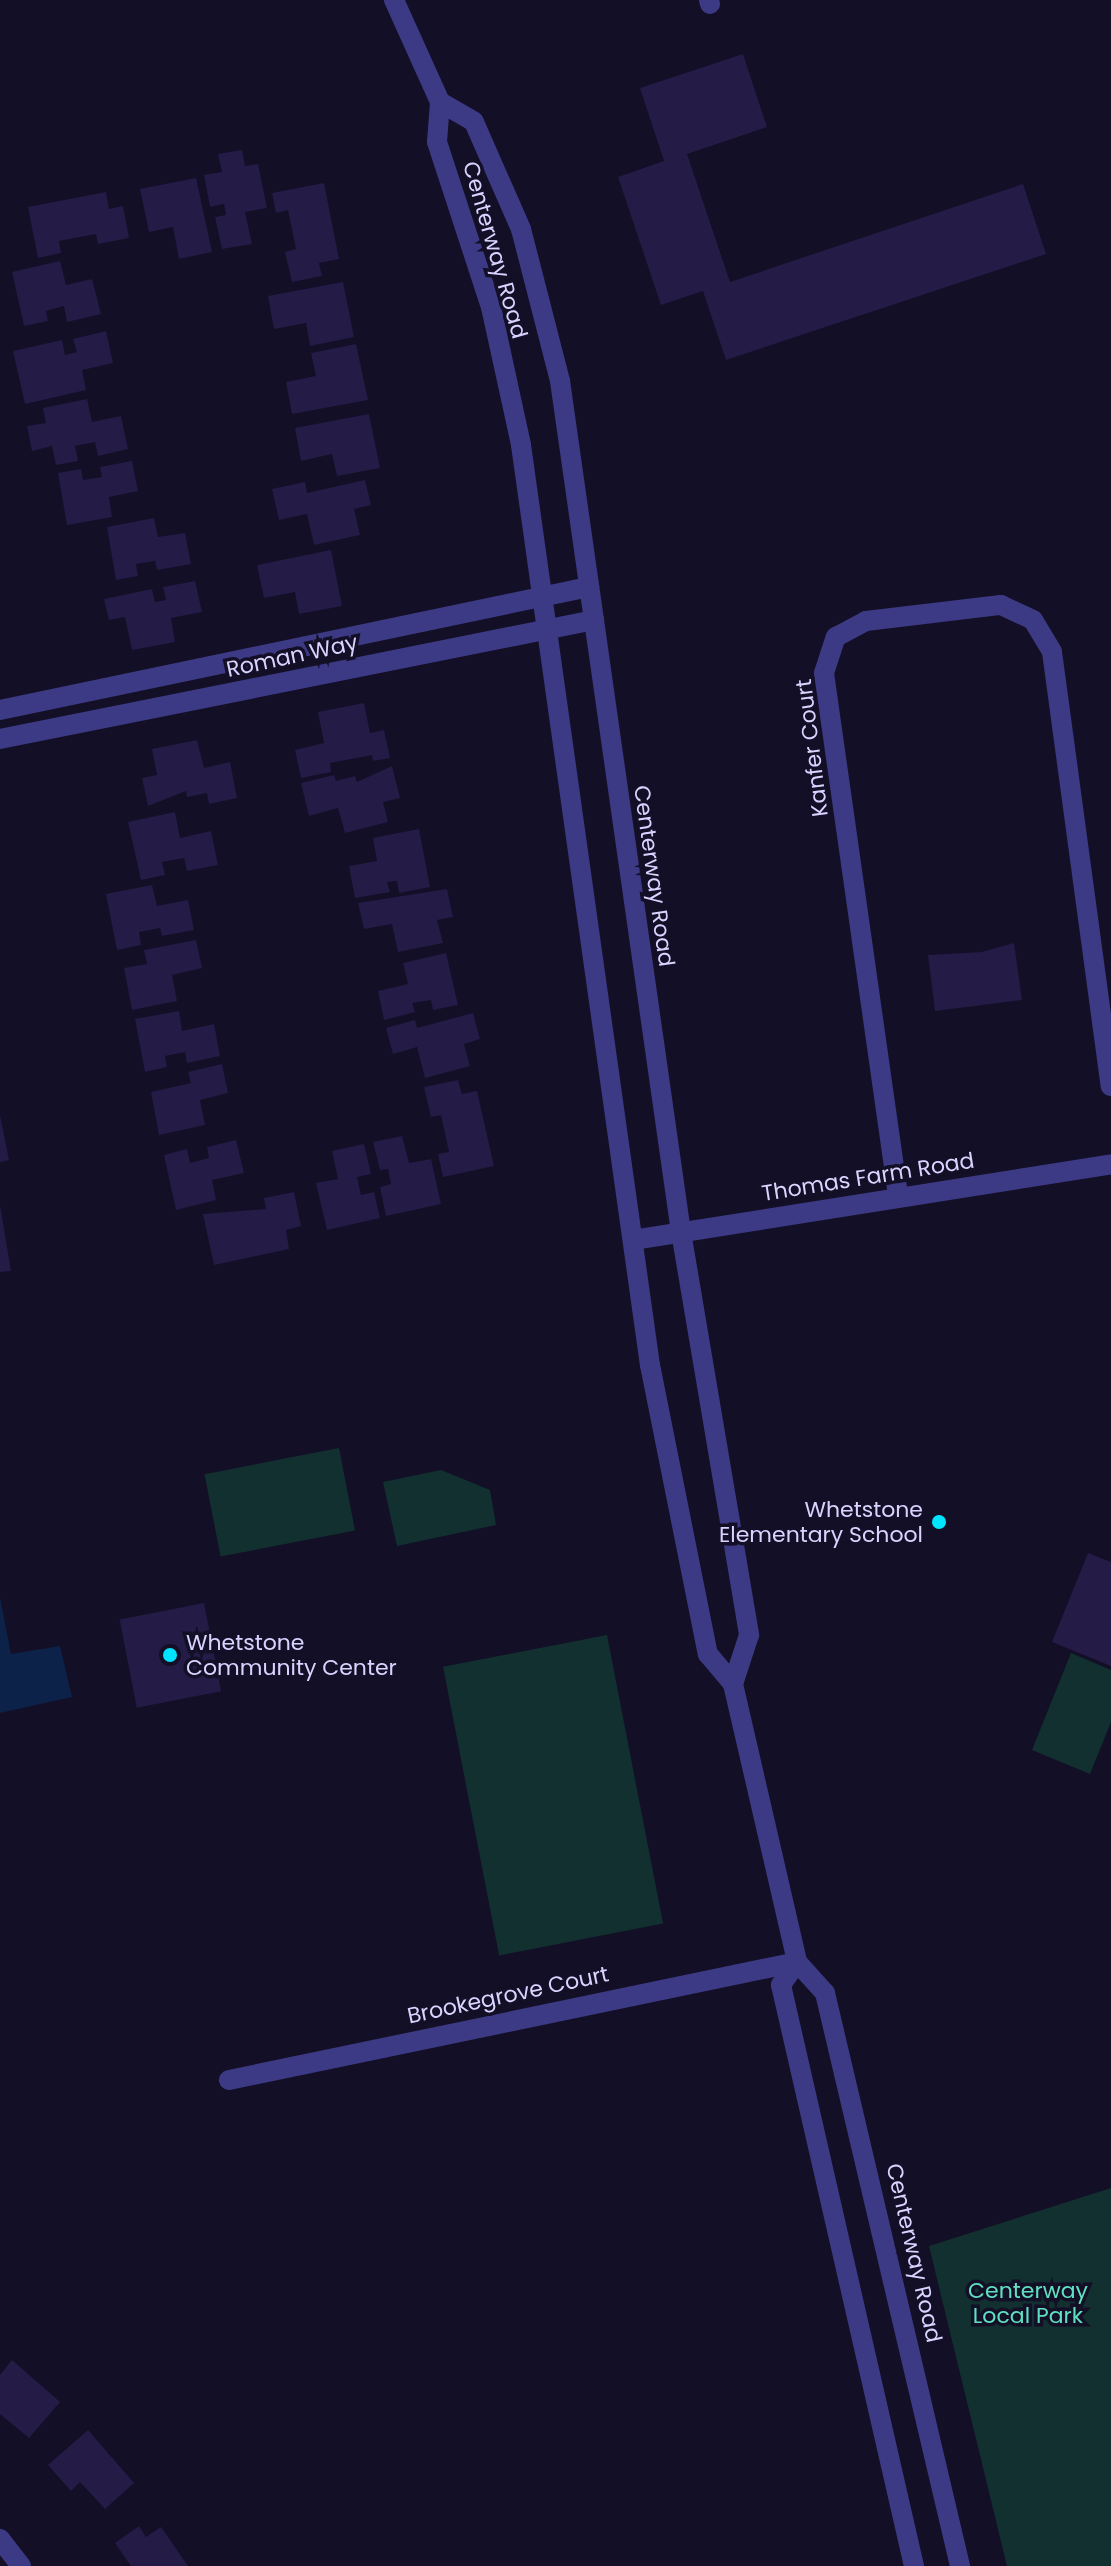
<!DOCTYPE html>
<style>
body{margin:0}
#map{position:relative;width:1111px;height:2566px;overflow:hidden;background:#130f26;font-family:Poppins,sans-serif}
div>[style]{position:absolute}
.green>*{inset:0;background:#12302f;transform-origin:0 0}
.water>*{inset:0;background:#0c2248}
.building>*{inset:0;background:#241b47;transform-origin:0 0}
.minor>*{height:20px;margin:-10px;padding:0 10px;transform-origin:10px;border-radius:10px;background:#3d3a85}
.dots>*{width:22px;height:22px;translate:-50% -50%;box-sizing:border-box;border:4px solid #130f26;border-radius:50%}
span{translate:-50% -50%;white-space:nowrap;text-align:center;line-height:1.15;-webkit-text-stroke:7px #130f26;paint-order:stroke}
.street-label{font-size:22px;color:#d9d4ff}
.poi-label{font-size:22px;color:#d9d4ff}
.right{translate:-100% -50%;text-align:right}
.left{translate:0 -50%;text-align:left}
.park-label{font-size:22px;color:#5fe0c0}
</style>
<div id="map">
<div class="green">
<div style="left:339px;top:1448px;width:84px;height:137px;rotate:79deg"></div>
<div style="clip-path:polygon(441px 1470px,490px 1490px,496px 1525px,397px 1546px,383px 1482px)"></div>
<div style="left:607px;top:1635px;width:294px;height:167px;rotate:79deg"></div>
<div style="clip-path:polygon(1071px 1653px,1111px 1670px,1111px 1722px,1090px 1774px,1032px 1750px)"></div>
<div style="clip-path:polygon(1111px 2188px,1111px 2566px,1007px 2566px,929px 2246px)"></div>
</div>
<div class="water">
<div style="clip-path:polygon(0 1597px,11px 1654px,60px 1646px,72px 1697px,0 1713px)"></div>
</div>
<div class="building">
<div style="clip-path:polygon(743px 54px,767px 127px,687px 154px,730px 282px,1023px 184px,1046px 254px,726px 360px,703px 291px,661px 305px,618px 177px,664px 161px,640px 88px)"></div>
<div style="clip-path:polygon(242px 150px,245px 166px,258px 164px,267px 208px,245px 212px,252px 244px,222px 249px,215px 217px,226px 215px,224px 204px,210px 207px,204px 175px,222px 172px,218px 154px)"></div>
<div style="clip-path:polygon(196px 178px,212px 252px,179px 259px,173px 227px,149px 232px,140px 189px)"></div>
<div style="clip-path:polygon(324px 183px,339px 259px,319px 263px,322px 276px,292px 282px,285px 252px,296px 249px,288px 210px,276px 213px,272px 193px)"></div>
<div style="clip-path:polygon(106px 192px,109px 209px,123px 206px,129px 238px,98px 244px,96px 234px,59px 241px,61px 253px,38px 258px,28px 207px)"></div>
<div style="clip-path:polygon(60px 261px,66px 285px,92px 279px,101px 314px,67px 322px,64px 306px,46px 311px,48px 321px,24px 326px,12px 272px)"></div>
<div style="clip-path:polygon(343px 282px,354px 337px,310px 346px,306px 323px,274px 329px,268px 296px)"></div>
<div style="clip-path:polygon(106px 331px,113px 363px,82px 370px,86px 390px,25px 404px,13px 351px,62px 340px,65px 355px,77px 352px,73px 339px)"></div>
<div style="clip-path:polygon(356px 344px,368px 400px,292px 414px,286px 382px,316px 376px,311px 353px)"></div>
<div style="clip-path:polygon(87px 399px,92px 422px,121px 416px,128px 449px,98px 456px,95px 442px,75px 446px,78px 461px,56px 465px,52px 446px,32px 451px,27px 426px,46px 423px,43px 408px)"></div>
<div style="clip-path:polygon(369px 414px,380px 468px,337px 476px,332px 454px,301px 461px,295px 428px)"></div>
<div style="clip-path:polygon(132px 461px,138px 491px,109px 497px,112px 517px,67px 525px,58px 473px,81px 469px,83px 480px,102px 477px,100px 467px)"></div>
<div style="clip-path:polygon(365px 480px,371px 505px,354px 509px,360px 535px,314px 545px,307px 514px,279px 520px,272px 489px,305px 482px,307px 493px)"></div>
<div style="clip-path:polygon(154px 518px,158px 537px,185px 533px,191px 564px,157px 570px,155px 561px,136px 564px,138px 576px,116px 580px,107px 527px)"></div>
<div style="clip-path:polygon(331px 550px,342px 606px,299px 614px,295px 592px,264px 598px,257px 565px)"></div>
<div style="clip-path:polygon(195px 581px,202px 612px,171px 618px,175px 642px,132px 650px,125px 617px,109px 620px,104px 599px,152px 589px,155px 602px,166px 600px,163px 587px)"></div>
<div style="clip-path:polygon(364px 703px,370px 733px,384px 730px,390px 758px,373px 761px,372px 755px,330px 763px,331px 772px,301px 778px,295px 750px,324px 743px,318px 712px)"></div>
<div style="clip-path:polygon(197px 740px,204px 768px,230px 762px,237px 798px,209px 804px,207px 793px,187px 797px,186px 791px,148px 806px,142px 778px,157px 775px,152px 749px)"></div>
<div style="clip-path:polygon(392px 766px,400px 798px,383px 802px,388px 822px,345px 833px,338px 808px,309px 816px,301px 783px,334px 775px,336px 781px,355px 776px,357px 782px)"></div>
<div style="clip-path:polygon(175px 812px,180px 838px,211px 831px,218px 865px,187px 871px,184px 858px,162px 862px,165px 875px,141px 880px,128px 822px)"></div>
<div style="clip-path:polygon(419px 829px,430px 887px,399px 893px,397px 881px,387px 882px,390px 892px,355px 898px,349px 866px,377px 861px,373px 838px)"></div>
<div style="clip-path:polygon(152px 885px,157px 906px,188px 900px,194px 930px,162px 936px,160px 928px,139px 932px,141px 945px,117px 950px,106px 894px)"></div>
<div style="clip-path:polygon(447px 889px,453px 917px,437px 920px,443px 943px,398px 952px,392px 924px,364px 929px,358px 903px)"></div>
<div style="clip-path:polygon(196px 940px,202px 968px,172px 975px,177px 1001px,132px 1010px,124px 968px,147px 964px,144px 950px)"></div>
<div style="clip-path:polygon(1014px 943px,1022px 1000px,935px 1011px,928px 955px,982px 952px)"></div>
<div style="clip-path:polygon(446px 953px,458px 1005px,433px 1010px,431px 1000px,412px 1003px,415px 1012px,384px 1020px,378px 991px,408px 984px,403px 963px)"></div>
<div style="clip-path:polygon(179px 1011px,182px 1031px,214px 1024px,220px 1056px,187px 1063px,185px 1052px,165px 1056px,167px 1067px,145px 1072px,135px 1019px)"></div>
<div style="clip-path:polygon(473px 1013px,480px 1039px,464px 1044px,470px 1066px,425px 1078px,417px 1047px,393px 1054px,386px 1028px,415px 1020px,417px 1028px)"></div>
<div style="clip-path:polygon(222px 1064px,228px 1093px,200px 1100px,205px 1125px,159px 1135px,151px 1092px,191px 1083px,188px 1072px)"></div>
<div style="clip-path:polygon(458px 1080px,462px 1094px,477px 1091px,494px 1166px,443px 1177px,438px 1154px,449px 1152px,441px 1115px,431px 1117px,424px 1087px)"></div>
<div style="clip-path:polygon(0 1115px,9px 1160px,0 1162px)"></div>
<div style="clip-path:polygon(402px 1136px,409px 1163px,431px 1159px,441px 1204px,386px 1216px,380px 1187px,391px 1184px,388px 1169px,380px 1170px,373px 1142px)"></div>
<div style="clip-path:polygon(236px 1140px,244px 1173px,212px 1180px,216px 1200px,176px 1210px,164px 1155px,187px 1149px,190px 1163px,209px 1158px,207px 1147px)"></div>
<div style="clip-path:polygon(364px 1144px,371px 1174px,357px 1177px,361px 1195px,374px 1192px,380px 1218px,327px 1230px,316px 1183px,338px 1179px,332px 1151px)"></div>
<div style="clip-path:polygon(294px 1192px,301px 1226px,286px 1230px,289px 1249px,214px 1265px,203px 1214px,266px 1209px,264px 1198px)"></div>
<div style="clip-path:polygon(0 1205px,11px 1271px,0 1272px)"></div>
<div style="clip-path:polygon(1088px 1553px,1111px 1562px,1111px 1666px,1052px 1642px)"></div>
<div style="left:204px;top:1603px;width:90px;height:86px;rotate:79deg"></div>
<div style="clip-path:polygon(12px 2360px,60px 2402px,29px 2438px,0 2414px,0 2375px)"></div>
<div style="clip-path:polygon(88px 2430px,134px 2483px,105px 2509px,80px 2482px,71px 2491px,48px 2465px)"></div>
<div style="clip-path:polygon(139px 2526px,146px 2537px,161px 2527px,188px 2566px,131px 2566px,115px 2543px)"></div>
</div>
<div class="minor">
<div style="left:394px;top:0;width:112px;rotate:65.7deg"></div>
<div style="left:440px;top:102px;width:40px;rotate:94.3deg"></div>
<div style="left:437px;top:142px;width:174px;rotate:71.9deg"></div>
<div style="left:491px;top:307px;width:141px;rotate:77.7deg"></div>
<div style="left:521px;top:445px;width:929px;rotate:82.02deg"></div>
<div style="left:650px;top:1365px;width:295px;rotate:78.7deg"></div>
<div style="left:708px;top:1654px;width:39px;rotate:50deg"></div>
<div style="left:733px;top:1684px;width:285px;rotate:77deg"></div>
<div style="left:797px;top:1962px;width:42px;rotate:47.9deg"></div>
<div style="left:825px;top:1993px;width:589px;rotate:76.74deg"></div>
<div style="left:709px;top:0;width:4px;rotate:76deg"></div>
<div style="left:440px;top:102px;width:39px;rotate:30deg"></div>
<div style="left:474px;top:122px;width:117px;rotate:66.3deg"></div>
<div style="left:521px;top:229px;width:157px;rotate:75.6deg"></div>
<div style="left:560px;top:381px;width:860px;rotate:81.91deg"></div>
<div style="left:681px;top:1232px;width:409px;rotate:80.4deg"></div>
<div style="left:749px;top:1635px;width:52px;rotate:108.1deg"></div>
<div style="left:0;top:710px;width:602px;rotate:-11.8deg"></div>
<div style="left:0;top:739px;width:606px;rotate:-11.33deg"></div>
<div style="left:898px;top:1195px;width:527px;rotate:-98.07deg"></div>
<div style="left:824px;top:673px;width:38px;rotate:-72deg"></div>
<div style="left:836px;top:637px;width:34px;rotate:-28deg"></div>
<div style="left:866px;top:621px;width:136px;rotate:-6.8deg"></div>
<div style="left:1001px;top:605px;width:35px;rotate:25deg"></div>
<div style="left:1033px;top:620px;width:37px;rotate:59deg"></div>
<div style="left:1052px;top:652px;width:438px;rotate:82.3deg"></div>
<div style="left:633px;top:1240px;width:484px;rotate:-9deg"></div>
<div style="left:797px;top:1962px;width:28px;rotate:125deg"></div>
<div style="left:781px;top:1985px;width:596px;rotate:77.11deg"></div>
<div style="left:229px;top:2080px;width:580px;rotate:-11.74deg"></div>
<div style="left:0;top:2539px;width:34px;rotate:52deg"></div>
</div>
<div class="dots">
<div style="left:939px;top:1522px;background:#00e5ff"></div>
<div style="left:170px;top:1655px;background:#00e5ff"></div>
</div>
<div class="street-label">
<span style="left:495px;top:250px;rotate:74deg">Centerway Road</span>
<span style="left:292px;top:656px;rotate:-12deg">Roman Way</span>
<span style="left:812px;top:748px;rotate:-97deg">Kanfer Court</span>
<span style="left:654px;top:876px;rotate:82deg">Centerway Road</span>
<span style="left:868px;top:1177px;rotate:-9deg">Thomas Farm Road</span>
<span style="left:508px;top:1995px;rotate:-12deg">Brookegrove Court</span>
<span style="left:914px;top:2253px;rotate:77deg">Centerway Road</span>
</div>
<div class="poi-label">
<span class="right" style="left:923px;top:1522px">Whetstone<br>Elementary School</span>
<span class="left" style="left:186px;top:1655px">Whetstone<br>Community Center</span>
</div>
<div class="park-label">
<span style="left:1028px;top:2303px">Centerway<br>Local Park</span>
</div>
</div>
